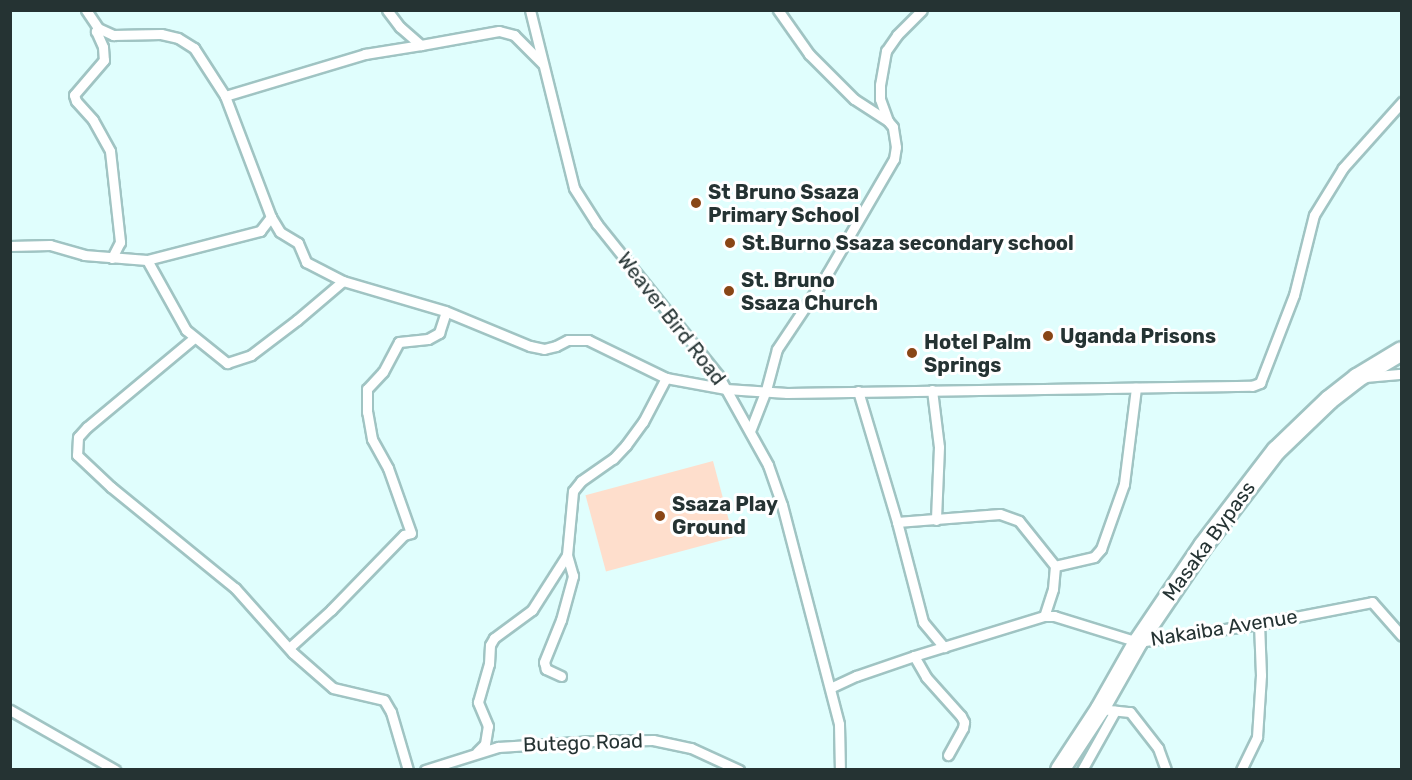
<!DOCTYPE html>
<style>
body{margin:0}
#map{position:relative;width:1412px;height:780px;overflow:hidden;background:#e0fefd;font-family:Rubik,sans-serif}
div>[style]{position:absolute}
.green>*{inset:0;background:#fedecc;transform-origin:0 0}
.roads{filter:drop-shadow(2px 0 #a0c4c3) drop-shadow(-2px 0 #a0c4c3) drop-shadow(0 2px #a0c4c3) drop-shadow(0 -2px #a0c4c3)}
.street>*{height:9px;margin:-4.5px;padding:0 4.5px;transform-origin:4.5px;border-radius:4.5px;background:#fff}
.highway>*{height:18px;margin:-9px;padding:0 9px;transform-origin:9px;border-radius:9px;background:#fff}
.dots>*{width:16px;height:16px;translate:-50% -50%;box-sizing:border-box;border:3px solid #fff;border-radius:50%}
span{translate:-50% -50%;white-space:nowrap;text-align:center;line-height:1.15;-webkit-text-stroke:6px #fff;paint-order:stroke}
.poi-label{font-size:20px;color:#253333;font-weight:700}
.left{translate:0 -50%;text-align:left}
.street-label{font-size:20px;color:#253333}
.frame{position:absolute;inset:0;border:12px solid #253333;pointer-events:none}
</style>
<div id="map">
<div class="green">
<div style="left:713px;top:461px;width:79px;height:132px;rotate:75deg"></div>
</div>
<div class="roads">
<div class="street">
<div style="left:86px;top:10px;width:22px;rotate:56deg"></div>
<div style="left:98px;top:28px;width:17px;rotate:25deg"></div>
<div style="left:113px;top:35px;width:48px;rotate:-1.2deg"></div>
<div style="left:161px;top:34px;width:17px;rotate:13deg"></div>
<div style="left:178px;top:38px;width:19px;rotate:32deg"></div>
<div style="left:194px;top:48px;width:57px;rotate:57.1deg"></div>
<div style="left:387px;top:10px;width:21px;rotate:53deg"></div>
<div style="left:400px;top:27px;width:28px;rotate:41deg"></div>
<div style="left:421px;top:45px;width:79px;rotate:-10.2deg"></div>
<div style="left:499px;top:31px;width:16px;rotate:15deg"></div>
<div style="left:514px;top:35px;width:41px;rotate:45deg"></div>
<div style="left:530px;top:10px;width:183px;rotate:76.1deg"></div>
<div style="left:574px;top:188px;width:43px;rotate:57.4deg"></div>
<div style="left:597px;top:224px;width:193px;rotate:51.3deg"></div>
<div style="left:718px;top:375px;width:103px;rotate:60.9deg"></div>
<div style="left:768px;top:465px;width:42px;rotate:70.7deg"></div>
<div style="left:782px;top:505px;width:226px;rotate:75.4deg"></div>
<div style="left:839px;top:724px;width:46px;rotate:88.8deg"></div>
<div style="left:98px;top:28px;width:4px;rotate:124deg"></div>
<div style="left:96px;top:31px;width:17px;rotate:66deg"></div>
<div style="left:103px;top:47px;width:13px;rotate:86deg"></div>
<div style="left:104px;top:60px;width:46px;rotate:130.6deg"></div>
<div style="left:74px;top:95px;width:6px;rotate:72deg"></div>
<div style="left:76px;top:101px;width:25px;rotate:48deg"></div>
<div style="left:93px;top:120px;width:35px;rotate:61deg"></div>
<div style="left:110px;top:151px;width:92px;rotate:83.7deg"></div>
<div style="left:120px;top:242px;width:18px;rotate:117deg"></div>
<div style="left:421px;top:45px;width:57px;rotate:170.9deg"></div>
<div style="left:365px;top:54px;width:146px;rotate:163.3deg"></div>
<div style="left:225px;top:96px;width:129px;rotate:69.2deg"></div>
<div style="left:271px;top:217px;width:17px;rotate:59deg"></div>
<div style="left:280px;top:232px;width:21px;rotate:31deg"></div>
<div style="left:298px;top:243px;width:21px;rotate:67deg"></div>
<div style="left:306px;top:262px;width:42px;rotate:27.2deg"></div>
<div style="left:343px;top:281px;width:106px;rotate:16.4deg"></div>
<div style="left:445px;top:311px;width:92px;rotate:22.4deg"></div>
<div style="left:530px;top:346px;width:14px;rotate:12deg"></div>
<div style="left:544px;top:349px;width:12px;rotate:-14deg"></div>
<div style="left:556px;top:346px;width:13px;rotate:-27deg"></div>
<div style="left:568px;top:340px;width:20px"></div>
<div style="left:588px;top:340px;width:87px;rotate:26deg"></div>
<div style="left:666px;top:378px;width:61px;rotate:10.4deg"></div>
<div style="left:726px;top:389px;width:61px;rotate:3.8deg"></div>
<div style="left:787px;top:393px;width:465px;rotate:-0.9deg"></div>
<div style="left:1252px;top:386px;width:9px;rotate:-21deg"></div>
<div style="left:1260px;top:383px;width:94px;rotate:-68.9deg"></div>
<div style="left:1294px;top:295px;width:82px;rotate:-76deg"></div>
<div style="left:1314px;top:215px;width:55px;rotate:-58.3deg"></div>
<div style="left:1343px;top:168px;width:89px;rotate:-48.2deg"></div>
<div style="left:888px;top:121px;width:23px;rotate:-110deg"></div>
<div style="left:880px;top:99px;width:14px;rotate:-90deg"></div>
<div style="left:880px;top:85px;width:35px;rotate:-80deg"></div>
<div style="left:886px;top:51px;width:19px;rotate:-55deg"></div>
<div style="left:897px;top:35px;width:35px;rotate:-45deg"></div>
<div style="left:10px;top:246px;width:40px;rotate:-1.4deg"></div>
<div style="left:50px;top:245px;width:35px;rotate:16deg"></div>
<div style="left:84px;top:255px;width:63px;rotate:4.5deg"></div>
<div style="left:147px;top:260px;width:117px;rotate:-14.4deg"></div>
<div style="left:260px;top:231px;width:18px;rotate:-52deg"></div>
<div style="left:147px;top:260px;width:80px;rotate:60.9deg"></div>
<div style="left:186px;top:330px;width:53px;rotate:38.8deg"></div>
<div style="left:227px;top:363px;width:25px;rotate:-18deg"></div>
<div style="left:251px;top:355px;width:58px;rotate:-37.3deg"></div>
<div style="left:297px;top:320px;width:60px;rotate:-40.3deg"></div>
<div style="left:194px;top:338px;width:139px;rotate:140.2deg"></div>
<div style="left:87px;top:427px;width:13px;rotate:132deg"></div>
<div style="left:78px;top:437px;width:18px;rotate:93deg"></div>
<div style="left:77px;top:455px;width:47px;rotate:43.3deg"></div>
<div style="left:111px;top:487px;width:160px;rotate:39.2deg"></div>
<div style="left:235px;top:588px;width:87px;rotate:48.3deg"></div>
<div style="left:293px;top:653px;width:53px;rotate:41.2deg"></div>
<div style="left:333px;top:688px;width:52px;rotate:13.2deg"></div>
<div style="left:384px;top:700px;width:14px;rotate:60deg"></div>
<div style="left:391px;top:712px;width:60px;rotate:73.7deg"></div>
<div style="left:1365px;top:377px;width:37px;rotate:-5deg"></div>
<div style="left:932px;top:390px;width:57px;rotate:83deg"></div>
<div style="left:939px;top:447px;width:73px;rotate:92.4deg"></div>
<div style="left:858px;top:391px;width:137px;rotate:73.4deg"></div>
<div style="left:897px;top:522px;width:103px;rotate:75.4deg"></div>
<div style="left:923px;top:622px;width:33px;rotate:50deg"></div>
<div style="left:750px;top:431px;width:44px;rotate:-68.7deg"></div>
<div style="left:766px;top:390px;width:42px;rotate:-75deg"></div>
<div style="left:777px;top:349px;width:90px;rotate:-56.3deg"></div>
<div style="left:827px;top:274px;width:133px;rotate:-59.8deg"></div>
<div style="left:894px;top:159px;width:12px;rotate:-81deg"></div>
<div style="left:896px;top:147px;width:20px;rotate:-99deg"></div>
<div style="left:893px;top:127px;width:8px;rotate:-130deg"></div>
<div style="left:888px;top:121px;width:40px;rotate:-147.1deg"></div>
<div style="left:854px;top:99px;width:64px;rotate:-135deg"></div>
<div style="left:809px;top:54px;width:54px;rotate:-125.2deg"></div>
<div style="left:897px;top:522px;width:103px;rotate:-4.4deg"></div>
<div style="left:1000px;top:514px;width:20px;rotate:20deg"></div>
<div style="left:1019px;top:521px;width:58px;rotate:51.3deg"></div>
<div style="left:1055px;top:566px;width:23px;rotate:95deg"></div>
<div style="left:1053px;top:589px;width:28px;rotate:108deg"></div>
<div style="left:1055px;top:566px;width:40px;rotate:-13deg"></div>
<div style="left:1094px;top:557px;width:11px;rotate:-49deg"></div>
<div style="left:1101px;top:549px;width:69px;rotate:-70.5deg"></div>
<div style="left:1124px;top:484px;width:97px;rotate:-82.9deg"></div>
<div style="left:289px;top:648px;width:57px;rotate:-42.1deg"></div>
<div style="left:331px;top:610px;width:105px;rotate:-45.8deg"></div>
<div style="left:404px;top:535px;width:7px;rotate:-16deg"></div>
<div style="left:411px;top:533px;width:69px;rotate:-109.5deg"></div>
<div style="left:388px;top:468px;width:33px;rotate:-119deg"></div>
<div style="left:372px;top:439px;width:27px;rotate:-100deg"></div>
<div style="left:367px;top:412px;width:23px;rotate:-90deg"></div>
<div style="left:367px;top:389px;width:23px;rotate:-47deg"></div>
<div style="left:383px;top:372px;width:34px;rotate:-62deg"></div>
<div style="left:399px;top:342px;width:29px;rotate:-6deg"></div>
<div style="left:428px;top:339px;width:13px;rotate:-29deg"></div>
<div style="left:439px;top:333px;width:22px;rotate:-72deg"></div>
<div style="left:914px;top:656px;width:24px;rotate:60deg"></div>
<div style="left:926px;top:677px;width:52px;rotate:48.1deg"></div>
<div style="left:961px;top:716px;width:7px;rotate:63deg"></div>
<div style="left:964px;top:722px;width:6px;rotate:99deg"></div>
<div style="left:963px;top:728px;width:31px;rotate:119deg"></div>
<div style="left:561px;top:676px;width:17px;rotate:-155deg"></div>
<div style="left:546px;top:669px;width:7px;rotate:-106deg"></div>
<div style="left:544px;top:662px;width:45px;rotate:-68deg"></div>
<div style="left:561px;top:620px;width:46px;rotate:-74.7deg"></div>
<div style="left:573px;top:576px;width:22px;rotate:-106deg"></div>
<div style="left:567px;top:555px;width:64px;rotate:-84.6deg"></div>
<div style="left:573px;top:491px;width:13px;rotate:-51deg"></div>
<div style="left:581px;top:481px;width:39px;rotate:-35deg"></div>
<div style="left:613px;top:459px;width:19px;rotate:-47deg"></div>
<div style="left:626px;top:445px;width:29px;rotate:-54deg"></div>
<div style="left:643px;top:422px;width:50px;rotate:-62.4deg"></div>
<div style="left:830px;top:688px;width:29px;rotate:-25deg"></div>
<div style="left:856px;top:676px;width:61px;rotate:-19deg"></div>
<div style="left:914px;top:656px;width:136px;rotate:-17.1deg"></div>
<div style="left:1044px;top:616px;width:10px"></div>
<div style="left:1054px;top:616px;width:88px;rotate:17.2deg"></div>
<div style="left:1138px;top:642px;width:122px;rotate:-8.5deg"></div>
<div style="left:1259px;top:624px;width:115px;rotate:-11deg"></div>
<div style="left:1372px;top:602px;width:45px;rotate:48.6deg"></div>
<div style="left:1100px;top:709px;width:30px;rotate:6deg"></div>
<div style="left:1130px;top:712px;width:46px;rotate:52.1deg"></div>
<div style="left:1158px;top:748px;width:23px;rotate:70deg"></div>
<div style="left:10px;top:710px;width:121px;rotate:29.7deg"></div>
<div style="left:477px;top:752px;width:11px;rotate:-45deg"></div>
<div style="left:485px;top:744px;width:18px;rotate:-81deg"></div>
<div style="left:488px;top:726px;width:26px;rotate:-113deg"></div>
<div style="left:478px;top:702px;width:40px;rotate:-74deg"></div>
<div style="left:489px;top:664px;width:19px;rotate:-87deg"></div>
<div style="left:490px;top:645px;width:8px;rotate:-60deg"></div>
<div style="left:494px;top:638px;width:47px;rotate:-36.4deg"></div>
<div style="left:532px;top:610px;width:65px;rotate:-57.5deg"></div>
<div style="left:425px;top:770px;width:77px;rotate:-17.5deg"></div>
<div style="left:498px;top:747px;width:96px;rotate:-3.6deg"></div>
<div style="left:594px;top:741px;width:59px;rotate:-1deg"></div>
<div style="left:653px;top:740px;width:39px;rotate:12deg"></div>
<div style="left:691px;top:748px;width:53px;rotate:24.6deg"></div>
<div style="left:1082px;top:770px;width:68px;rotate:-60.8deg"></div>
<div style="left:1241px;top:770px;width:37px;rotate:-64deg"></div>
<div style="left:1257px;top:737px;width:62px;rotate:-86.3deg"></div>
<div style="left:1261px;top:675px;width:51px;rotate:-92.2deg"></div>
</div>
<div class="highway">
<div style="left:1060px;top:770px;width:73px;rotate:-56.7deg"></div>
<div style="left:1100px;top:709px;width:77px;rotate:-60.4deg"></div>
<div style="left:1138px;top:642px;width:116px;rotate:-55.9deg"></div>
<div style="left:1203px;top:546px;width:120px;rotate:-52.5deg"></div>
<div style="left:1276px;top:451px;width:74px;rotate:-43.9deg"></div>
<div style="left:1329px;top:400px;width:36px;rotate:-38deg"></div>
<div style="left:1357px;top:378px;width:52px;rotate:-31deg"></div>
</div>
</div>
<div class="dots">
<div style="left:696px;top:203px;background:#894616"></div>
<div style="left:730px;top:243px;background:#894616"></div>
<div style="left:729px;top:291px;background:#894616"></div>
<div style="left:1048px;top:336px;background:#894616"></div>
<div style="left:912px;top:353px;background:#894616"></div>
<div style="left:660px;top:516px;background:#894616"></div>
</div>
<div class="poi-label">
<span class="left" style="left:708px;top:204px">St Bruno Ssaza<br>Primary School</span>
<span class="left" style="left:742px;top:243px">St.Burno Ssaza secondary school</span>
<span class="left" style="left:741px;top:292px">St. Bruno<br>Ssaza Church</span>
<span class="left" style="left:1060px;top:336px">Uganda Prisons</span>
<span class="left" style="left:924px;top:354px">Hotel Palm<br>Springs</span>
<span class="left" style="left:672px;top:516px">Ssaza Play<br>Ground</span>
</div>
<div class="street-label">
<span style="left:671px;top:319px;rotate:52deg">Weaver Bird Road</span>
<span style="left:1209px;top:541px;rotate:-54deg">Masaka Bypass</span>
<span style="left:1224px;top:628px;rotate:-9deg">Nakaiba Avenue</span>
<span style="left:583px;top:743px;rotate:-2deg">Butego Road</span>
</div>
<div class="frame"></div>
</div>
